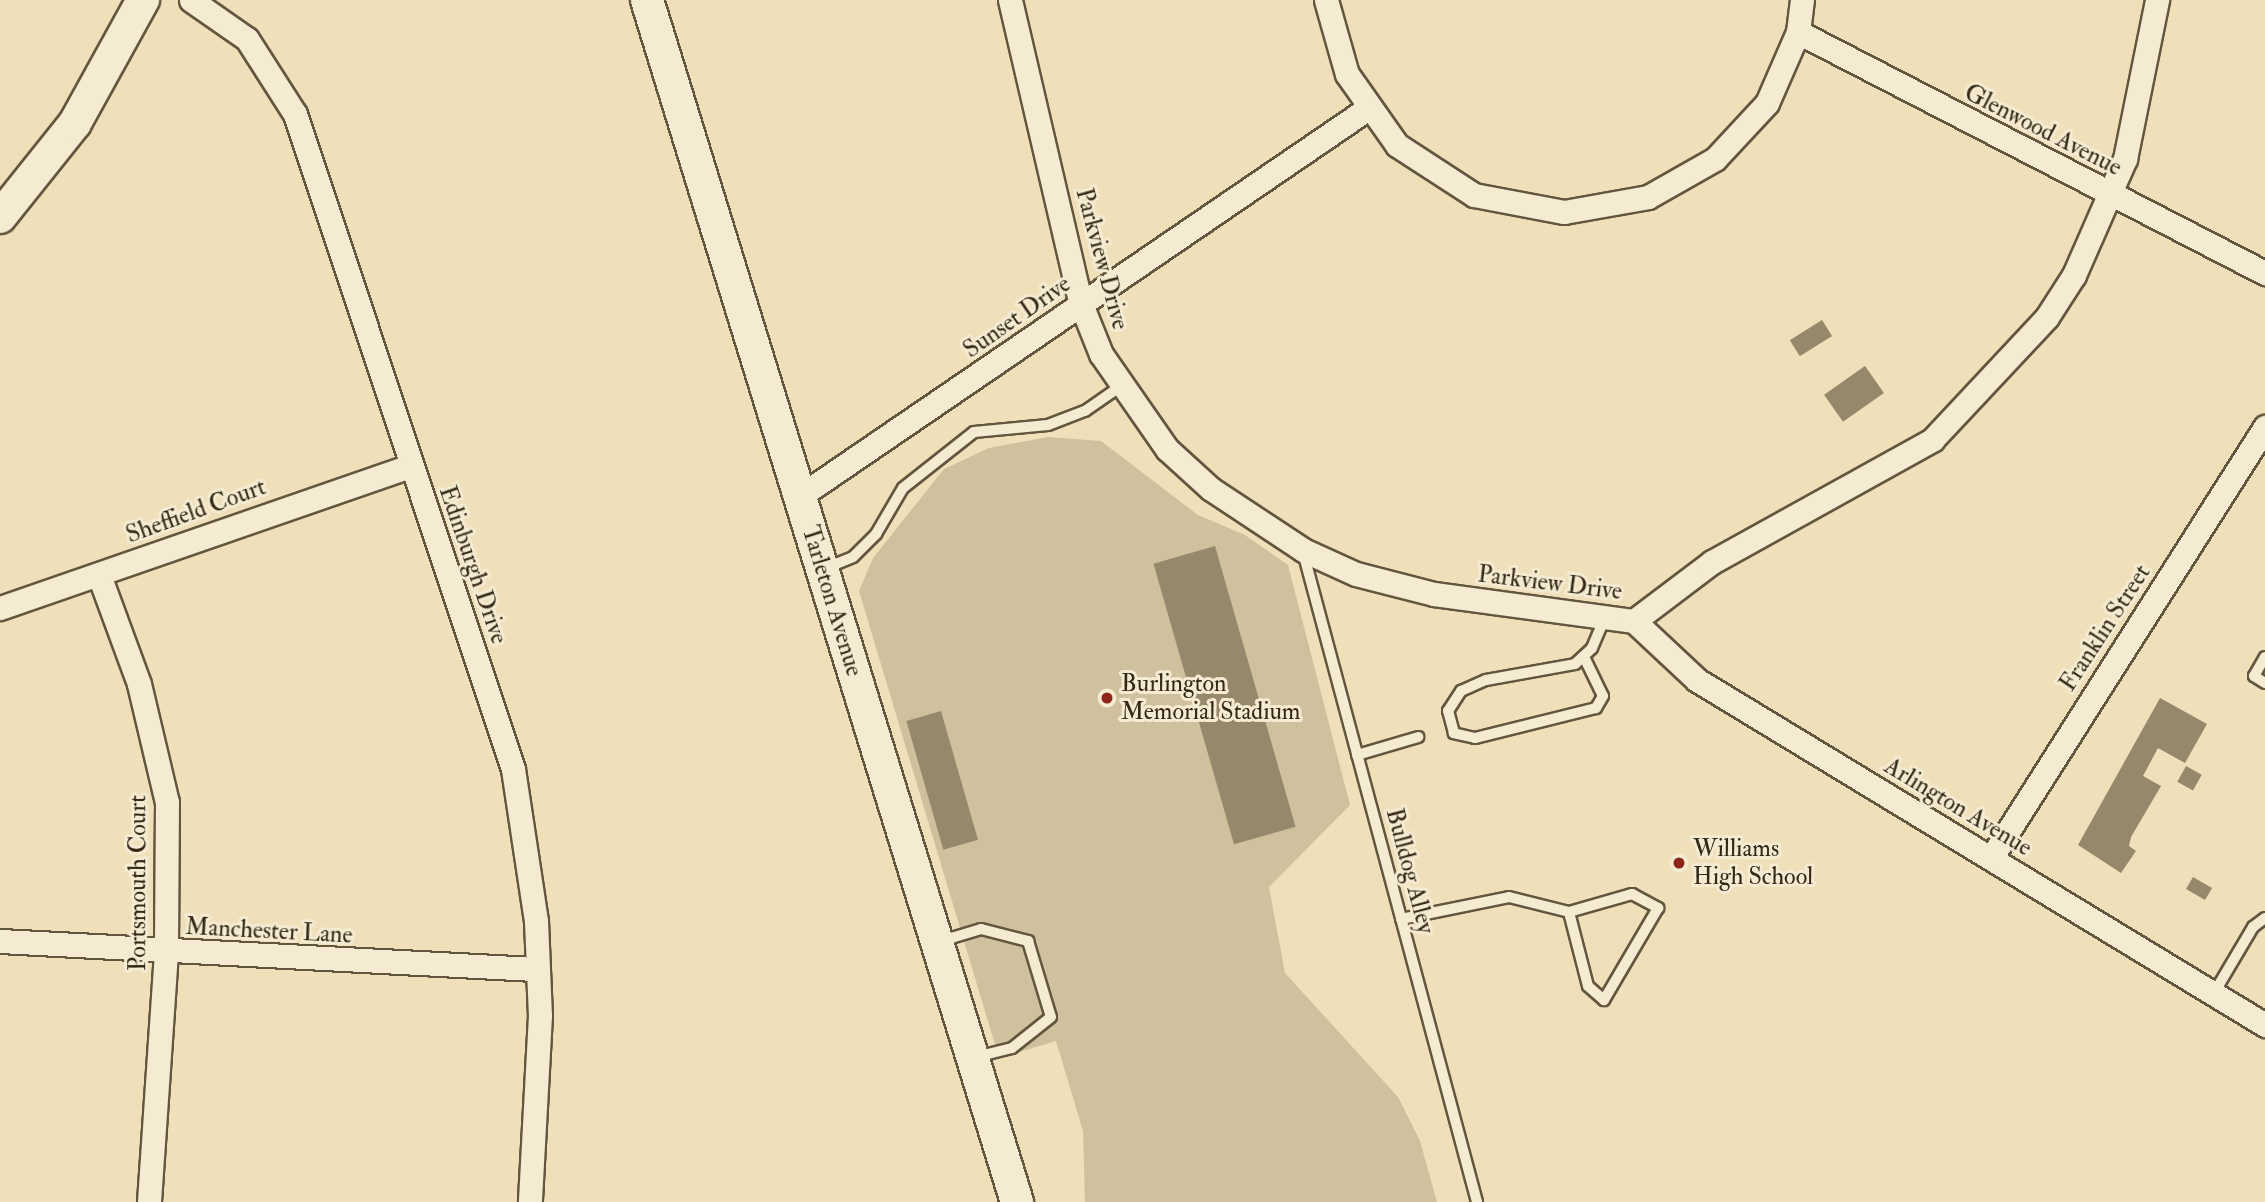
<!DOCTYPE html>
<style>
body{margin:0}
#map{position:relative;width:2265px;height:1202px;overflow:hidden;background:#efe0ba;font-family:"IM FELL Double Pica",serif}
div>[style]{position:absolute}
.green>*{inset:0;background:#cfc19e}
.building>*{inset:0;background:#95886b;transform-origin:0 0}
.roads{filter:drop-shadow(2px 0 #63563f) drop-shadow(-2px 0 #63563f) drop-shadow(0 2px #63563f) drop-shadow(0 -2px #63563f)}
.lane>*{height:10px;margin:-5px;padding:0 5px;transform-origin:5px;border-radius:5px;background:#f5ebd2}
.street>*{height:23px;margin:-11.5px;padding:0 11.5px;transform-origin:11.5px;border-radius:11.5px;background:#f5ebd2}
.secondary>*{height:32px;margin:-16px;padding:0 16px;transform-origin:16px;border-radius:16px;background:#f5ebd2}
.dots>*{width:19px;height:19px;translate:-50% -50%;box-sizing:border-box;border:4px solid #f5ebd2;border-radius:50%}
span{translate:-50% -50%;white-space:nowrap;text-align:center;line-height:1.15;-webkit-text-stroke:6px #f5ebd2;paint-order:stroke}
.street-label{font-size:24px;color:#342816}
.poi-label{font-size:24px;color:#342816}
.left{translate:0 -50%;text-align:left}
</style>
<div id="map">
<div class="green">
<div style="clip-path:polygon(1048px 437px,1101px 441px,1198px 515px,1245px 535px,1288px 565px,1350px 805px,1269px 887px,1285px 973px,1398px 1097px,1420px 1141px,1437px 1202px,1085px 1202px,1083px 1131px,1056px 1041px,999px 1058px,859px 591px,873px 558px,944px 469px,989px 448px)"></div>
</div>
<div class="building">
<div style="left:1822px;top:320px;width:19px;height:38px;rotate:58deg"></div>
<div style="left:1865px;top:366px;width:33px;height:50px;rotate:55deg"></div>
<div style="left:1215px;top:546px;width:292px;height:64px;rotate:74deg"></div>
<div style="clip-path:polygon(2160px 698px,2207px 724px,2185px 763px,2158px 748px,2143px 776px,2161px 786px,2131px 837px,2129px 846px,2136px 851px,2121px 873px,2078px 845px)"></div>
<div style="left:941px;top:711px;width:134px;height:36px;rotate:74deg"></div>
<div style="left:2186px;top:766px;width:18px;height:18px;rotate:29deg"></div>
<div style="left:2193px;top:877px;width:22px;height:14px;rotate:30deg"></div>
</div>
<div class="roads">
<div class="lane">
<div style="left:1303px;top:552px;width:673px;rotate:75.01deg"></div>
<div style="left:826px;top:568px;width:29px;rotate:-22deg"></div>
<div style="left:853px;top:557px;width:33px;rotate:-45deg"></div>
<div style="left:876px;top:534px;width:53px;rotate:-59.6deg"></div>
<div style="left:903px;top:488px;width:90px;rotate:-38.3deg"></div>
<div style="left:974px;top:432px;width:74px;rotate:-5.4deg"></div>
<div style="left:1048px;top:425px;width:40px;rotate:-21deg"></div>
<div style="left:1085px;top:411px;width:44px;rotate:-34.8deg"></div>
<div style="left:2265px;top:657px;width:22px;rotate:120deg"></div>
<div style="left:2254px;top:676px;width:13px;rotate:32deg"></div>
<div style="left:1585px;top:659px;width:41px;rotate:64.1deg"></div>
<div style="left:1603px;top:696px;width:14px;rotate:120deg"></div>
<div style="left:1596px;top:708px;width:125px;rotate:166.1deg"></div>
<div style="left:1475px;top:738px;width:22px;rotate:-167deg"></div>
<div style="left:1454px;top:733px;width:23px;rotate:-105deg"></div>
<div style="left:1448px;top:711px;width:24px;rotate:-57deg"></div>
<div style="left:1461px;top:691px;width:27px;rotate:-24deg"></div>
<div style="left:1486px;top:680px;width:90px;rotate:-10.2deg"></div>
<div style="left:1575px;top:664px;width:23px;rotate:-43deg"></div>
<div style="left:1592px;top:648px;width:34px;rotate:-67deg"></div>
<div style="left:1357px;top:755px;width:64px;rotate:-16.4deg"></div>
<div style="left:1401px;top:919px;width:110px;rotate:-11.5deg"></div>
<div style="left:1509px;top:897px;width:62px;rotate:14deg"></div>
<div style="left:1569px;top:912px;width:66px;rotate:-15.9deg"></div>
<div style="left:1632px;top:894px;width:30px;rotate:28deg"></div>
<div style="left:1658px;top:908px;width:107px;rotate:120.4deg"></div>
<div style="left:1604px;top:1000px;width:21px;rotate:-139deg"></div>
<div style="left:1588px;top:986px;width:76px;rotate:-104.4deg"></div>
<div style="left:938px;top:942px;width:45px;rotate:-16.8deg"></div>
<div style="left:981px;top:929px;width:49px;rotate:14.3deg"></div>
<div style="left:1028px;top:941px;width:79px;rotate:73.2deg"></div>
<div style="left:1051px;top:1017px;width:50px;rotate:141.5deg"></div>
<div style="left:1012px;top:1048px;width:38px;rotate:166deg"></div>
<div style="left:2214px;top:993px;width:77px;rotate:-59.4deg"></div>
<div style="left:2253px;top:927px;width:15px;rotate:-37deg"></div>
</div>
<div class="street">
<div style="left:191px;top:0;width:68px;rotate:34.9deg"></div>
<div style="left:247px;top:39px;width:89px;rotate:57.4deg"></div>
<div style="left:295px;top:114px;width:690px;rotate:71.59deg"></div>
<div style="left:513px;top:769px;width:154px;rotate:81.4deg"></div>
<div style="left:536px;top:921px;width:94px;rotate:87.6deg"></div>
<div style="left:540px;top:1015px;width:187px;rotate:93.1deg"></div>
<div style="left:1010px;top:0;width:312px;rotate:76.9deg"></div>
<div style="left:1081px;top:304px;width:54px;rotate:68.2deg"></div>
<div style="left:1101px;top:354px;width:116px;rotate:55.2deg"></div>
<div style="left:1167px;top:449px;width:59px;rotate:42.3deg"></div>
<div style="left:1211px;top:489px;width:110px;rotate:33.5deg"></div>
<div style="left:1303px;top:550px;width:58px;rotate:24.4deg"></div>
<div style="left:1356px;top:574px;width:81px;rotate:14.4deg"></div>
<div style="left:1434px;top:594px;width:202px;rotate:7.7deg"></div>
<div style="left:1634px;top:621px;width:98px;rotate:-37.1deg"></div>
<div style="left:1712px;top:562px;width:252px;rotate:-29deg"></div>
<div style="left:1932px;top:440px;width:168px;rotate:-46.9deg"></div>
<div style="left:2047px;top:317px;width:50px;rotate:-57.3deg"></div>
<div style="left:2074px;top:275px;width:127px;rotate:-66.3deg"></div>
<div style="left:2125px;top:159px;width:162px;rotate:-78.6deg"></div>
<div style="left:1326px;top:0;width:77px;rotate:74.2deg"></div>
<div style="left:1347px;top:74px;width:87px;rotate:54.8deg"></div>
<div style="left:1397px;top:145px;width:92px;rotate:33deg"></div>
<div style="left:1474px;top:195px;width:92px;rotate:10.7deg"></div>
<div style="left:1564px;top:212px;width:85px;rotate:-10.1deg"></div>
<div style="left:1648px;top:197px;width:77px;rotate:-29.6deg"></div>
<div style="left:1715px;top:159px;width:76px;rotate:-47.1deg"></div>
<div style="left:1767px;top:103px;width:77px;rotate:-66.4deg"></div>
<div style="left:1798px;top:32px;width:32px;rotate:-83deg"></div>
<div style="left:1798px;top:32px;width:526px;rotate:27.3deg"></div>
<div style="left:800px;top:496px;width:686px;rotate:-34.32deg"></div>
<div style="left:99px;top:575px;width:116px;rotate:69.8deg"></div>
<div style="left:139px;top:684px;width:121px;rotate:76.7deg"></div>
<div style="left:167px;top:802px;width:150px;rotate:90.4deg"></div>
<div style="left:166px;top:952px;width:251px;rotate:93.9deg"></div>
<div style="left:0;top:608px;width:435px;rotate:-19.1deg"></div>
<div style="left:1634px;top:621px;width:86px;rotate:43.1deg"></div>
<div style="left:1697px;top:680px;width:665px;rotate:31.27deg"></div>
<div style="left:1991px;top:858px;width:511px;rotate:-57.55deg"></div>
<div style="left:0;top:941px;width:536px;rotate:3deg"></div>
</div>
<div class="secondary">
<div style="left:647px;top:0;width:1258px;rotate:72.89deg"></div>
<div style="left:0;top:217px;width:120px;rotate:-51.4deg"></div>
<div style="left:75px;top:123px;width:141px;rotate:-61.1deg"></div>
</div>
</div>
<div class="dots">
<div style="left:1107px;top:698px;background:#8f2418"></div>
<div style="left:1679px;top:863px;background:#8f2418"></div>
</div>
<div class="street-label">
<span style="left:2043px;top:130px;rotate:27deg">Glenwood Avenue</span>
<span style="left:1102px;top:259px;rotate:75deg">Parkview Drive</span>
<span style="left:1017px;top:317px;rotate:-35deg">Sunset Drive</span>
<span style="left:196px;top:511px;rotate:-20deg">Sheffield Court</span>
<span style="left:473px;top:565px;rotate:71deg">Edinburgh Drive</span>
<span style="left:1550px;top:583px;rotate:7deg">Parkview Drive</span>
<span style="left:832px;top:601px;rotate:73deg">Tarleton Avenue</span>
<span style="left:2105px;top:628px;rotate:-57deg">Franklin Street</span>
<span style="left:1958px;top:807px;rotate:31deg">Arlington Avenue</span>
<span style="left:1410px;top:871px;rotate:75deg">Bulldog Alley</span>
<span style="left:138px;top:883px;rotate:-90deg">Portsmouth Court</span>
<span style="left:269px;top:931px;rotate:3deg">Manchester Lane</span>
</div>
<div class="poi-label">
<span class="left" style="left:1121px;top:698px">Burlington<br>Memorial Stadium</span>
<span class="left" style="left:1693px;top:863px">Williams<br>High School</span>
</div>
</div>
